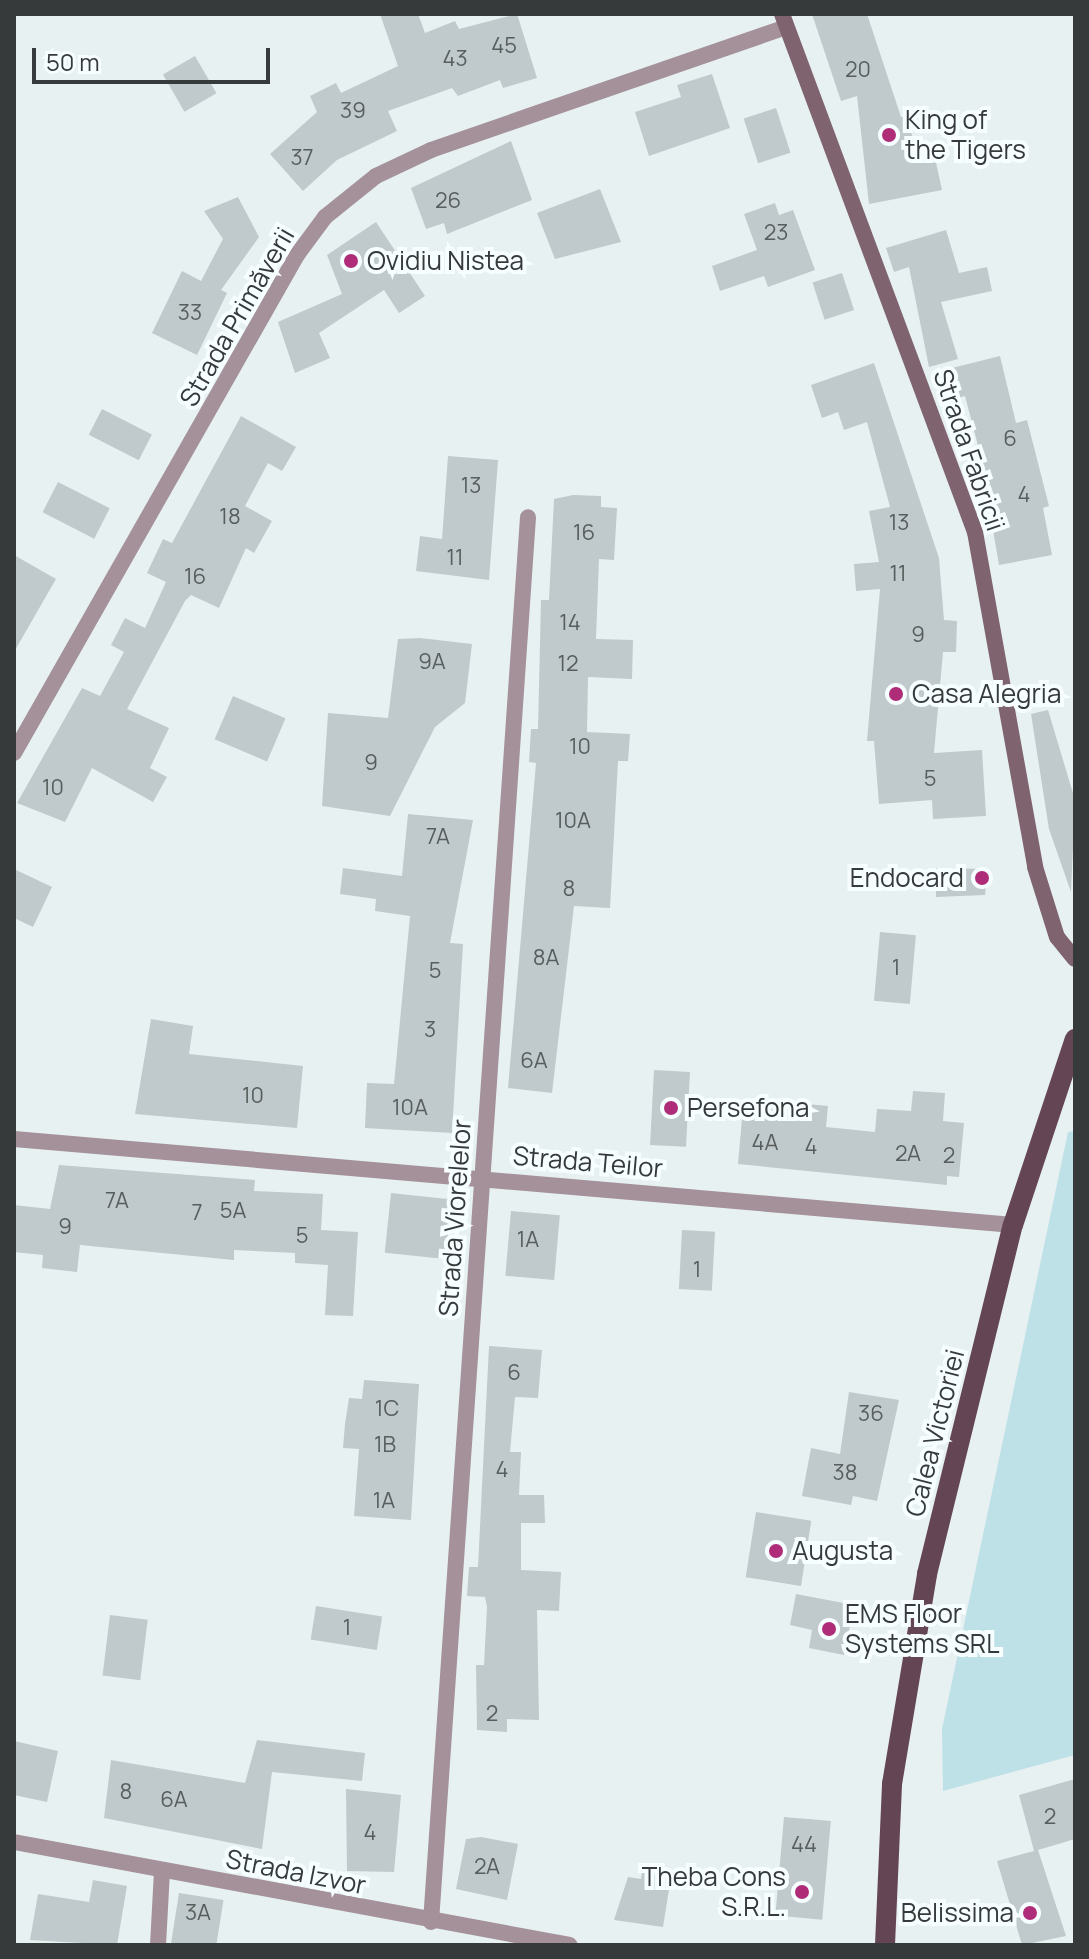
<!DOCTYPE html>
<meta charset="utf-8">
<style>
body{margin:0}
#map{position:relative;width:1089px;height:1959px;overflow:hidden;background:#e7f1f2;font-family:Manrope,sans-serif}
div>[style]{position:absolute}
.green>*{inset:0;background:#bee0e7}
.building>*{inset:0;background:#c0c9cb;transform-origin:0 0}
.street>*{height:16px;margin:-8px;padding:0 8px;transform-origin:8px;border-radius:8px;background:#a49199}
.secondary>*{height:16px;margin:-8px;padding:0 8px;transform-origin:8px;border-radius:8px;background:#7f6470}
.primary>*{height:20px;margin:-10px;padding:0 10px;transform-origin:10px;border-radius:10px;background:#644554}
.dots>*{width:22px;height:22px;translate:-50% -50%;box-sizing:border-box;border:4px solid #f6feff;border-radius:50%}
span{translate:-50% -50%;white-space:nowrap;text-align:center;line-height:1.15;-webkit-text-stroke:8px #f6feff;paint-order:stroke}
.number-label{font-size:22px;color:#585e5e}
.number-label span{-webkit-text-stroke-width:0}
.poi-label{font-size:26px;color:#363a3a}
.left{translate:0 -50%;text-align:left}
.right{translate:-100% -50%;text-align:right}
.street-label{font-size:26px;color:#363a3a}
.frame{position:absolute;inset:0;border:16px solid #363a3a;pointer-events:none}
.scale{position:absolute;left:32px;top:48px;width:238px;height:36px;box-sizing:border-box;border:4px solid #363a3a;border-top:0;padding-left:10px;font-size:24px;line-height:28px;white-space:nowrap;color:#363a3a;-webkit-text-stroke:6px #f6feff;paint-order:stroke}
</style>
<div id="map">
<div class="green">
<div style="clip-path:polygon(1075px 1131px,1075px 1755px,943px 1791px,942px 1729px,1068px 1132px)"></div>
</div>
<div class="building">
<div style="clip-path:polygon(380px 14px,418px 14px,425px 33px,455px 21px,459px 29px,517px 14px,537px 78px,503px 88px,500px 80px,458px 96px,452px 88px,388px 111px,397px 131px,337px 160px,303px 191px,270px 154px,317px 112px,310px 96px,336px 83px,341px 93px,398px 66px)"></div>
<div style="clip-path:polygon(812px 14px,867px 14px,901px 117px,909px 116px,916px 162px,935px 158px,942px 190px,869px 204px,857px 96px,841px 101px)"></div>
<div style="left:195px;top:56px;width:43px;height:37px;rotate:60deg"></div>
<div style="clip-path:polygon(712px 74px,730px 128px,649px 156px,635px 112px,681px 97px,677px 85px)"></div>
<div style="left:776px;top:108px;width:47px;height:34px;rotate:72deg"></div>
<div style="clip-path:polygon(511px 141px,532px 200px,447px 234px,444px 223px,426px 229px,411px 188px)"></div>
<div style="clip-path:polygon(600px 189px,621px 242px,555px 259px,537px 213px)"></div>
<div style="clip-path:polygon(238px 197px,259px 237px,221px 290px,227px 293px,197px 355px,152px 333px,182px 271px,201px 281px,223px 239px,204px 211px)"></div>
<div style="clip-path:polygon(775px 203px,779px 215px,793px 210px,815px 270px,768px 287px,764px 276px,720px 291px,712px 266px,757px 250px,744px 214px)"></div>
<div style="clip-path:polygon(376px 222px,425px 296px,399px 313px,384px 290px,319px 333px,330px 358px,295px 373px,278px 322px,342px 294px,327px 255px)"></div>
<div style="clip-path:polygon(946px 230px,959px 273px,987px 267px,992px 291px,941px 302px,958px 359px,929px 367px,909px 267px,894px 272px,886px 248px)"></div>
<div style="left:842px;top:273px;width:39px;height:31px;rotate:72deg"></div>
<div style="clip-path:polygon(1000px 356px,1016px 423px,1027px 420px,1049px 506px,1043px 508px,1052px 555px,999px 565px,993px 530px,1000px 529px,965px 396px,951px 400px,944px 370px)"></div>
<div style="clip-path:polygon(874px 363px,939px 558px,944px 620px,957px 621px,956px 652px,943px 652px,934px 753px,982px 750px,986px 816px,933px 819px,932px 800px,879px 804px,874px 741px,867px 741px,880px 589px,856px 591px,854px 564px,879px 562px,869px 511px,890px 507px,867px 422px,844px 430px,838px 412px,822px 418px,811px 385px)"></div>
<div style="left:102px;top:409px;width:56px;height:29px;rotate:27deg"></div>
<div style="clip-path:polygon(241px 416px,296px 447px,282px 471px,268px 463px,245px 506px,272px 521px,254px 553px,246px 548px,219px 608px,191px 595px,185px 601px,127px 709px,169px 728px,150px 768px,167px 777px,153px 802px,92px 768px,65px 822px,17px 803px,82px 688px,100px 696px,124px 652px,111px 645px,125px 618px,145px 628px,166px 582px,147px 573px,163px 539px,172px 543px)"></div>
<div style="clip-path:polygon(448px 456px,498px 460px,489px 580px,416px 571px,420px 536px,442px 539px)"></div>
<div style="left:58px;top:482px;width:58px;height:34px;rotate:27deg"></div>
<div style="clip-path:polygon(573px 495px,601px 496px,601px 507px,617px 508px,614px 560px,599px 559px,596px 639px,633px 640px,632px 679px,588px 677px,587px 732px,630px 734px,628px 761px,618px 761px,610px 908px,574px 906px,552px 1093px,508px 1088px,536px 763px,529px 762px,531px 729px,538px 729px,541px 600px,549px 600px,554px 499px)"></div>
<div style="clip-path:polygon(14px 555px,56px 579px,14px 652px)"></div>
<div style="clip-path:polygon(420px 638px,472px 644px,465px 703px,435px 727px,390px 816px,322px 806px,328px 713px,388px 718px,398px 639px)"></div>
<div style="left:233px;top:696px;width:57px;height:47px;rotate:23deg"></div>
<div style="clip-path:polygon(1048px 710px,1075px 800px,1071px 892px,1049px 829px,1031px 714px)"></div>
<div style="clip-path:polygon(408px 814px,473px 820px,450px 943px,463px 944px,452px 1133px,365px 1128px,367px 1083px,394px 1084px,410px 916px,375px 911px,376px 899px,340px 894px,343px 868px,402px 876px)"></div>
<div style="clip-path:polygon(936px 868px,988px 869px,985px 895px,936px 897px)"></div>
<div style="clip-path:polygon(14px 869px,52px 887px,33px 927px,14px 918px)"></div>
<div style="left:880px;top:932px;width:36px;height:69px;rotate:5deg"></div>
<div style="clip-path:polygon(151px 1019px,193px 1026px,189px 1054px,303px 1066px,297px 1128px,135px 1114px)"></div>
<div style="left:654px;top:1070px;width:36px;height:75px;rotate:3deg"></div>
<div style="clip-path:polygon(913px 1091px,945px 1093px,943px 1121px,964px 1123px,959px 1177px,947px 1176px,947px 1185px,738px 1164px,742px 1119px,754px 1120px,755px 1099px,828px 1106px,826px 1127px,875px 1132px,877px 1109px,911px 1111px)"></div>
<div style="clip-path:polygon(59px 1165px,255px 1180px,254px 1191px,323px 1194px,321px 1230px,358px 1232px,353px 1316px,325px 1315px,328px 1265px,295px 1263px,295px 1253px,234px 1250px,234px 1260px,80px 1245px,77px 1272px,42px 1268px,43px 1255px,14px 1252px,14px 1205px,50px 1209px)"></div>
<div style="left:391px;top:1193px;width:61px;height:60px;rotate:6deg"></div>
<div style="left:511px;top:1211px;width:49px;height:65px;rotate:5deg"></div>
<div style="left:682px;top:1230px;width:33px;height:59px;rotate:3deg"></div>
<div style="clip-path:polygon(489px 1346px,542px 1350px,538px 1398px,515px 1397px,510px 1452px,521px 1452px,519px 1495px,544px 1495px,545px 1523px,521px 1523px,521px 1570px,561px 1572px,559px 1611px,537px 1610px,539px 1720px,507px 1719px,507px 1732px,477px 1730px,476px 1665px,484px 1665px,487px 1607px,485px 1597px,467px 1596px,469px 1567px,478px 1567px)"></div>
<div style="clip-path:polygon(364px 1380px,419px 1384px,411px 1520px,354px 1516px,359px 1449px,343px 1448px,345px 1424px,349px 1398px,362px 1399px)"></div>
<div style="clip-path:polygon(849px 1392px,899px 1400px,877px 1501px,853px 1496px,851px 1505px,802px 1496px,811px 1448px,840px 1454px)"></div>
<div style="left:756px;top:1512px;width:56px;height:66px;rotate:9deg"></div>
<div style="clip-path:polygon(796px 1594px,854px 1605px,844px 1655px,809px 1648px,812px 1630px,790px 1625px)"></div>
<div style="left:316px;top:1606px;width:67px;height:34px;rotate:9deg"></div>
<div style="left:110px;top:1615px;width:38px;height:61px;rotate:7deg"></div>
<div style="clip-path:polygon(257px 1740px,365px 1753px,362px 1781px,272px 1772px,262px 1849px,104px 1818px,111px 1760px,245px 1783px)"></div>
<div style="clip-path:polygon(14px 1741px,58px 1751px,47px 1802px,14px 1795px)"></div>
<div style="clip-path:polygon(1075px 1779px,1075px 1839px,1038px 1850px,1066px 1936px,1022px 1945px,997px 1861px,1034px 1851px,1019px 1795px)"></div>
<div style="clip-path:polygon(346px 1789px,401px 1795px,394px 1872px,347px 1871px)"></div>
<div style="left:784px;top:1817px;width:47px;height:99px;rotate:5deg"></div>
<div style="clip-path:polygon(481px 1837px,518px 1844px,507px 1900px,456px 1889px,466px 1839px)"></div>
<div style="clip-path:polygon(642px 1872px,671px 1877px,663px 1927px,614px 1920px,628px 1877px,641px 1879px)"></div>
<div style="clip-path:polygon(93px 1880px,127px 1886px,117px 1945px,30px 1940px,38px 1894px,89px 1902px)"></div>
<div style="left:179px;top:1893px;width:45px;height:53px;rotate:9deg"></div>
</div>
<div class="street">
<div style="left:14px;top:753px;width:573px;rotate:-60.39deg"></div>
<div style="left:297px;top:255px;width:47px;rotate:-53.6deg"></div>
<div style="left:325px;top:217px;width:65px;rotate:-38.8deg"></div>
<div style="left:376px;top:176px;width:61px;rotate:-25.3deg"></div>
<div style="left:431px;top:150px;width:376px;rotate:-19.1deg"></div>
<div style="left:14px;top:1139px;width:1003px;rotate:4.92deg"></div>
<div style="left:14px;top:1842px;width:565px;rotate:10.5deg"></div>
<div style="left:431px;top:1922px;width:1408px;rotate:-86.05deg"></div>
<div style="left:158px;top:1945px;width:75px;rotate:-86.9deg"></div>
</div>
<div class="secondary">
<div style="left:782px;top:14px;width:553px;rotate:69.57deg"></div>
<div style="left:975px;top:532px;width:340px;rotate:79.8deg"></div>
<div style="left:1035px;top:867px;width:73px;rotate:72.6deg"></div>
<div style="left:1057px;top:937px;width:28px;rotate:51deg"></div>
</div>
<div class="primary">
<div style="left:885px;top:1945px;width:161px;rotate:-87.5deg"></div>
<div style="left:892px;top:1784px;width:213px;rotate:-80.5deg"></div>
<div style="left:927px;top:1574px;width:359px;rotate:-76.2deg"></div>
<div style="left:1013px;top:1225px;width:196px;rotate:-71.6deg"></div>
</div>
<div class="dots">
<div style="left:889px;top:135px;background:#ae2c78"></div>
<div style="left:351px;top:261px;background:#ae2c78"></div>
<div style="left:896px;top:694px;background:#ae2c78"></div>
<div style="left:982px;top:878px;background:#ae2c78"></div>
<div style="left:671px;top:1108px;background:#ae2c78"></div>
<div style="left:776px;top:1551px;background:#ae2c78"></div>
<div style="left:829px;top:1629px;background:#ae2c78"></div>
<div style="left:802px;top:1892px;background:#ae2c78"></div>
<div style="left:1030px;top:1913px;background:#ae2c78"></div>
</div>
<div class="number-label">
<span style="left:504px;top:46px">45</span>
<span style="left:455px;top:59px">43</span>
<span style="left:858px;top:70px">20</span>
<span style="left:353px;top:111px">39</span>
<span style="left:302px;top:158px">37</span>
<span style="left:448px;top:201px">26</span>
<span style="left:776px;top:233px">23</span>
<span style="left:190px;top:313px">33</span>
<span style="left:1010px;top:439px">6</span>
<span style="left:471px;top:486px">13</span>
<span style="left:1024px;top:495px">4</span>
<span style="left:230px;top:517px">18</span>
<span style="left:899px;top:523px">13</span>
<span style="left:584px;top:533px">16</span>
<span style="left:455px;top:558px">11</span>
<span style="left:898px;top:574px">11</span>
<span style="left:195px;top:577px">16</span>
<span style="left:570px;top:623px">14</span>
<span style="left:918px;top:635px">9</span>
<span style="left:432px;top:662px">9A</span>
<span style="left:568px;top:664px">12</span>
<span style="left:580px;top:747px">10</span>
<span style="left:371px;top:763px">9</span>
<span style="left:930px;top:779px">5</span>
<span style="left:53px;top:788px">10</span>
<span style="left:573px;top:821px">10A</span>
<span style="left:438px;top:837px">7A</span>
<span style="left:569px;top:889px">8</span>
<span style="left:546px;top:958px">8A</span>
<span style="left:896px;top:968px">1</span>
<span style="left:435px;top:971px">5</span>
<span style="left:430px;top:1030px">3</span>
<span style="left:534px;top:1061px">6A</span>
<span style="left:253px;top:1096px">10</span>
<span style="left:410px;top:1108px">10A</span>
<span style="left:765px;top:1143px">4A</span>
<span style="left:811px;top:1147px">4</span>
<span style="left:908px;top:1154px">2A</span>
<span style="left:949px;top:1156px">2</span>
<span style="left:117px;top:1201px">7A</span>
<span style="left:233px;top:1211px">5A</span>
<span style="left:197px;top:1213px">7</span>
<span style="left:65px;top:1227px">9</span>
<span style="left:302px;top:1236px">5</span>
<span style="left:528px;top:1240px">1A</span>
<span style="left:697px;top:1270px">1</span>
<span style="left:514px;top:1373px">6</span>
<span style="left:387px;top:1409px">1C</span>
<span style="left:871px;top:1414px">36</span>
<span style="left:385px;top:1445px">1B</span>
<span style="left:502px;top:1470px">4</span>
<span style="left:845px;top:1473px">38</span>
<span style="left:384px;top:1501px">1A</span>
<span style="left:347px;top:1628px">1</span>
<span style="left:492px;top:1714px">2</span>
<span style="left:126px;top:1792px">8</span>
<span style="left:174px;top:1800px">6A</span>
<span style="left:1050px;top:1817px">2</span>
<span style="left:370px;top:1833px">4</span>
<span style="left:804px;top:1845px">44</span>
<span style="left:487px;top:1867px">2A</span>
<span style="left:198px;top:1913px">3A</span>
</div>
<div class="poi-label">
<span class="left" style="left:905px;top:135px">King of<br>the Tigers</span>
<span class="left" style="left:367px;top:261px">Ovidiu Nistea</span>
<span class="left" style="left:912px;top:694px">Casa Alegria</span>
<span class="right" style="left:964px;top:878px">Endocard</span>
<span class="left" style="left:687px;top:1108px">Persefona</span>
<span class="left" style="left:792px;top:1551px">Augusta</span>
<span class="left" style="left:845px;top:1629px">EMS Floor<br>Systems SRL</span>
<span class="right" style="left:786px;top:1892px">Theba Cons<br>S.R.L.</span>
<span class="right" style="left:1014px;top:1913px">Belissima</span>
</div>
<div class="street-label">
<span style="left:237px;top:317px;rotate:-60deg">Strada Primăverii</span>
<span style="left:969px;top:450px;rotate:71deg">Strada Fabricii</span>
<span style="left:588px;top:1162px;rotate:5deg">Strada Teilor</span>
<span style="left:455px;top:1218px;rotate:-86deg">Strada Viorelelor</span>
<span style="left:935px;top:1433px;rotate:-76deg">Calea Victoriei</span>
<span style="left:296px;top:1872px;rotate:11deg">Strada Izvor</span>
</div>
<div class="frame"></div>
<div class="scale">50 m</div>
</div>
